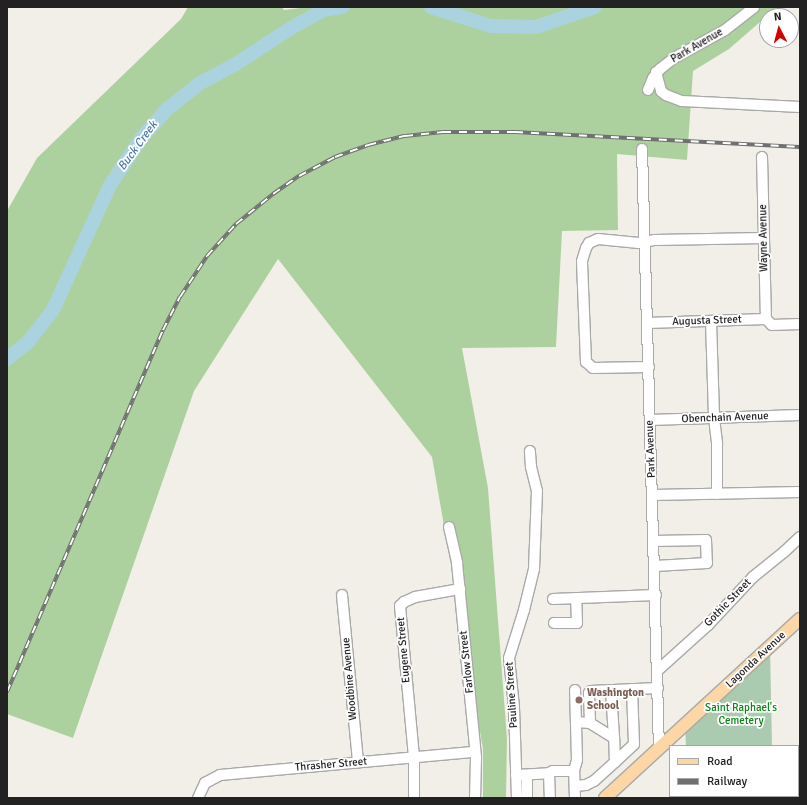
<!DOCTYPE html>
<style>
body{margin:0}
#map{position:relative;width:807px;height:805px;overflow:hidden;background:#f2efe9;font-family:Signika,sans-serif}
div>[style]{position:absolute}
.forest>*{inset:0;background:#add19e}
.cemetery>*{inset:0;background:#aacbaf;transform-origin:0 0}
.river>*{height:14px;margin:-7px;padding:0 7px;transform-origin:7px;border-radius:7px;background:#aad3df}
.roads{filter:drop-shadow(1px 0 #a9a9a9) drop-shadow(-1px 0 #a9a9a9) drop-shadow(0 1px #a9a9a9) drop-shadow(0 -1px #a9a9a9)}
.minor>*{height:10px;margin:-5px;padding:0 5px;transform-origin:5px;border-radius:5px;background:#fff}
.major>*{height:12px;margin:-6px;padding:0 6px;transform-origin:6px;border-radius:6px;background:#fcd6a4}
.rail>*{height:4px;margin-top:-2px;transform-origin:0;background:repeating-linear-gradient(90deg,#fff 0 8px,#707070 0 16px);box-sizing:border-box;border-block:1px solid #707070}
.dots>*{width:11px;height:11px;translate:-50% -50%;box-sizing:border-box;border:2px solid #fff;border-radius:50%}
span{translate:-50% -50%;white-space:nowrap;text-align:center;line-height:1.15;-webkit-text-stroke:3.5px #fff;paint-order:stroke}
.street-label{font-size:11px;color:#222}
.education-label{font-size:11px;color:#785e54;font-weight:700}
.left{translate:0 -50%;text-align:left}
.park-label{font-size:11px;color:#0c8416}
.water-label{font-size:12px;color:#4a7aab;font-style:italic}
.frame{position:absolute;inset:0;border:8px solid #222;pointer-events:none}
.legend{position:absolute;left:669px;top:745px;width:130px;height:52px;box-sizing:border-box;background:#fff;border:1px solid #a7a7a7;margin:0;padding:5px 7px;list-style:none;font-size:12px;color:#222}
.legend li{display:flex;align-items:center;gap:8px;height:20px}
.legend b{width:20px;border:1px solid #a7a7a7}
.north{position:absolute;left:759px;top:8px;width:40px;height:40px;box-sizing:border-box;background:#fff;border:1px solid #a7a7a7;border-radius:50%;rotate:354deg;font-size:11px;font-weight:700;line-height:16px;text-align:center;color:#222}
.north::after{content:'';display:block;margin:auto;width:14px;height:18px;background:#d40000;clip-path:polygon(50% 0,100% 100%,50% 72%,0 100%)}
</style>
<div id="map">
<div class="forest">
<div style="clip-path:polygon(188px 7px,282px 7px,284px 10px,309px 7px,777px 7px,729px 49px,693px 71px,687px 160px,617px 154px,618px 230px,562px 231px,556px 347px,462px 348px,488px 488px,507px 739px,506px 798px,483px 798px,483px 749px,432px 457px,278px 259px,194px 391px,73px 738px,7px 714px,7px 211px,37px 158px,181px 19px)"></div>
</div>
<div class="cemetery">
<div style="clip-path:polygon(770px 647px,772px 746px,686px 746px,685px 725px)"></div>
<div style="left:687px;top:796px;width:87px;height:2px"></div>
</div>
<div class="river">
<div style="left:431px;top:7px;width:63px;rotate:17.6deg"></div>
<div style="left:491px;top:26px;width:45px;rotate:1.3deg"></div>
<div style="left:536px;top:27px;width:62px;rotate:-18.7deg"></div>
<div style="left:7px;top:359px;width:27px;rotate:-39deg"></div>
<div style="left:28px;top:342px;width:41px;rotate:-52deg"></div>
<div style="left:53px;top:310px;width:135px;rotate:-65.5deg"></div>
<div style="left:109px;top:187px;width:60px;rotate:-56.6deg"></div>
<div style="left:142px;top:137px;width:36px;rotate:-48deg"></div>
<div style="left:166px;top:110px;width:43px;rotate:-38.5deg"></div>
<div style="left:200px;top:83px;width:41px;rotate:-27.8deg"></div>
<div style="left:236px;top:64px;width:66px;rotate:-33.2deg"></div>
<div style="left:291px;top:28px;width:37px;rotate:-29deg"></div>
<div style="left:323px;top:10px;width:20px;rotate:-9deg"></div>
</div>
<div class="roads">
<div class="minor">
<div style="left:656px;top:72px;width:20px;rotate:75deg"></div>
<div style="left:661px;top:91px;width:6px;rotate:39deg"></div>
<div style="left:666px;top:95px;width:17px;rotate:21deg"></div>
<div style="left:682px;top:101px;width:118px;rotate:2.9deg"></div>
<div style="left:648px;top:90px;width:13px;rotate:-67deg"></div>
<div style="left:653px;top:78px;width:11px;rotate:-52deg"></div>
<div style="left:660px;top:69px;width:18px;rotate:-38deg"></div>
<div style="left:674px;top:58px;width:58px;rotate:-28.8deg"></div>
<div style="left:725px;top:30px;width:37px;rotate:-38deg"></div>
<div style="left:642px;top:149px;width:600px;rotate:88.38deg"></div>
<div style="left:762px;top:157px;width:162px;rotate:88.6deg"></div>
<div style="left:766px;top:319px;width:8px;rotate:45deg"></div>
<div style="left:772px;top:325px;width:28px;rotate:-2deg"></div>
<div style="left:711px;top:321px;width:97px;rotate:88.2deg"></div>
<div style="left:714px;top:418px;width:26px;rotate:83deg"></div>
<div style="left:717px;top:444px;width:50px;rotate:90deg"></div>
<div style="left:647px;top:323px;width:119px;rotate:-1.9deg"></div>
<div style="left:649px;top:367px;width:56px;rotate:179deg"></div>
<div style="left:593px;top:368px;width:9px;rotate:-139deg"></div>
<div style="left:586px;top:362px;width:101px;rotate:-92.3deg"></div>
<div style="left:582px;top:261px;width:14px;rotate:-73deg"></div>
<div style="left:586px;top:248px;width:6px;rotate:-59deg"></div>
<div style="left:589px;top:243px;width:10px;rotate:-24deg"></div>
<div style="left:598px;top:239px;width:41px;rotate:5.6deg"></div>
<div style="left:639px;top:243px;width:16px;rotate:-11deg"></div>
<div style="left:655px;top:240px;width:109px;rotate:-1.1deg"></div>
<div style="left:650px;top:420px;width:150px;rotate:-1.9deg"></div>
<div style="left:653px;top:495px;width:147px;rotate:-1.2deg"></div>
<div style="left:449px;top:527px;width:37px;rotate:77deg"></div>
<div style="left:457px;top:563px;width:196px;rotate:84.4deg"></div>
<div style="left:476px;top:758px;width:40px;rotate:91.4deg"></div>
<div style="left:654px;top:541px;width:52px;rotate:-1.1deg"></div>
<div style="left:706px;top:540px;width:23px;rotate:88deg"></div>
<div style="left:707px;top:563px;width:52px;rotate:176.7deg"></div>
<div style="left:342px;top:595px;width:168px;rotate:84.5deg"></div>
<div style="left:553px;top:599px;width:103px;rotate:-2.2deg"></div>
<div style="left:554px;top:623px;width:23px"></div>
<div style="left:577px;top:623px;width:25px;rotate:-92deg"></div>
<div style="left:657px;top:671px;width:69px;rotate:-42deg"></div>
<div style="left:708px;top:625px;width:66px;rotate:-46.8deg"></div>
<div style="left:753px;top:577px;width:40px;rotate:-39deg"></div>
<div style="left:784px;top:552px;width:22px;rotate:-43deg"></div>
<div style="left:611px;top:690px;width:48px;rotate:86.4deg"></div>
<div style="left:590px;top:723px;width:30px;rotate:-92deg"></div>
<div style="left:589px;top:693px;width:3px;rotate:-45deg"></div>
<div style="left:591px;top:691px;width:67px;rotate:-2.6deg"></div>
<div style="left:615px;top:762px;width:26px;rotate:-43deg"></div>
<div style="left:634px;top:744px;width:55px;rotate:-92.1deg"></div>
<div style="left:549px;top:773px;width:4px;rotate:-27deg"></div>
<div style="left:553px;top:771px;width:21px"></div>
<div style="left:516px;top:775px;width:33px;rotate:-3deg"></div>
<div style="left:549px;top:773px;width:25px;rotate:88deg"></div>
<div style="left:575px;top:786px;width:11px;rotate:-5deg"></div>
<div style="left:586px;top:785px;width:9px;rotate:-27deg"></div>
<div style="left:594px;top:781px;width:28px;rotate:-42deg"></div>
<div style="left:615px;top:762px;width:24px;rotate:-92deg"></div>
<div style="left:614px;top:738px;width:28px;rotate:-148deg"></div>
<div style="left:590px;top:723px;width:14px;rotate:-176deg"></div>
<div style="left:198px;top:798px;width:17px;rotate:-65deg"></div>
<div style="left:205px;top:783px;width:17px;rotate:-28deg"></div>
<div style="left:220px;top:775px;width:256px;rotate:-5.2deg"></div>
<div style="left:414px;top:798px;width:41px;rotate:-90deg"></div>
<div style="left:414px;top:757px;width:152px;rotate:-95.3deg"></div>
<div style="left:400px;top:606px;width:6px;rotate:-45deg"></div>
<div style="left:404px;top:602px;width:12px;rotate:-24deg"></div>
<div style="left:415px;top:597px;width:46px;rotate:-10.1deg"></div>
<div style="left:517px;top:798px;width:91px;rotate:-91.9deg"></div>
<div style="left:514px;top:707px;width:49px;rotate:-95.8deg"></div>
<div style="left:509px;top:658px;width:50px;rotate:-72.6deg"></div>
<div style="left:524px;top:610px;width:42px;rotate:-76.3deg"></div>
<div style="left:534px;top:569px;width:78px;rotate:-87.8deg"></div>
<div style="left:537px;top:491px;width:25px;rotate:-104deg"></div>
<div style="left:531px;top:467px;width:16px;rotate:-94deg"></div>
<div style="left:527px;top:798px;width:23px;rotate:-90deg"></div>
<div style="left:575px;top:798px;width:27px;rotate:-92deg"></div>
<div style="left:574px;top:771px;width:11px;rotate:-75deg"></div>
<div style="left:577px;top:760px;width:70px;rotate:-91.6deg"></div>
</div>
<div class="major">
<div style="left:605px;top:798px;width:265px;rotate:-42.6deg"></div>
</div>
</div>
<div class="rail">
<div style="left:7px;top:692px;width:394px;rotate:-66.7deg"></div>
<div style="left:163px;top:330px;width:37px;rotate:-63deg"></div>
<div style="left:180px;top:297px;width:49px;rotate:-56.6deg"></div>
<div style="left:207px;top:256px;width:43px;rotate:-47.8deg"></div>
<div style="left:236px;top:224px;width:48px;rotate:-39deg"></div>
<div style="left:273px;top:194px;width:32px;rotate:-35deg"></div>
<div style="left:299px;top:176px;width:41px;rotate:-27.8deg"></div>
<div style="left:335px;top:157px;width:35px;rotate:-20deg"></div>
<div style="left:368px;top:145px;width:38px;rotate:-14deg"></div>
<div style="left:405px;top:136px;width:38px;rotate:-6deg"></div>
<div style="left:443px;top:132px;width:72px"></div>
<div style="left:515px;top:132px;width:285px;rotate:3deg"></div>
</div>
<div class="dots">
<div style="left:579px;top:700px;background:#8d6e63"></div>
</div>
<div class="street-label">
<span style="left:697px;top:46px;rotate:-30deg">Park Avenue</span>
<span style="left:764px;top:238px;rotate:-91deg">Wayne Avenue</span>
<span style="left:707px;top:321px;rotate:-2deg">Augusta Street</span>
<span style="left:725px;top:418px;rotate:-2deg">Obenchain Avenue</span>
<span style="left:651px;top:449px;rotate:-92deg">Park Avenue</span>
<span style="left:728px;top:603px;rotate:-46deg">Gothic Street</span>
<span style="left:404px;top:650px;rotate:-95deg">Eugene Street</span>
<span style="left:756px;top:660px;rotate:-43deg">Lagonda Avenue</span>
<span style="left:467px;top:662px;rotate:-96deg">Farlow Street</span>
<span style="left:350px;top:679px;rotate:-95deg">Woodbine Avenue</span>
<span style="left:512px;top:695px;rotate:-94deg">Pauline Street</span>
<span style="left:331px;top:765px;rotate:-5deg">Thrasher Street</span>
</div>
<div class="education-label">
<span class="left" style="left:587px;top:700px">Washington<br>School</span>
</div>
<div class="park-label">
<span style="left:741px;top:715px">Saint Raphael's<br>Cemetery</span>
</div>
<div class="water-label">
<span style="left:138px;top:146px;rotate:-54deg">Buck Creek</span>
</div>
<div class="frame"></div>
<ul class="legend">
<li><b style="height:5px;background:#fcd6a4"></b>Road</li>
<li><b style="height:5px;background:#707070"></b>Railway</li>
</ul>
<div class="north">N</div>
</div>
